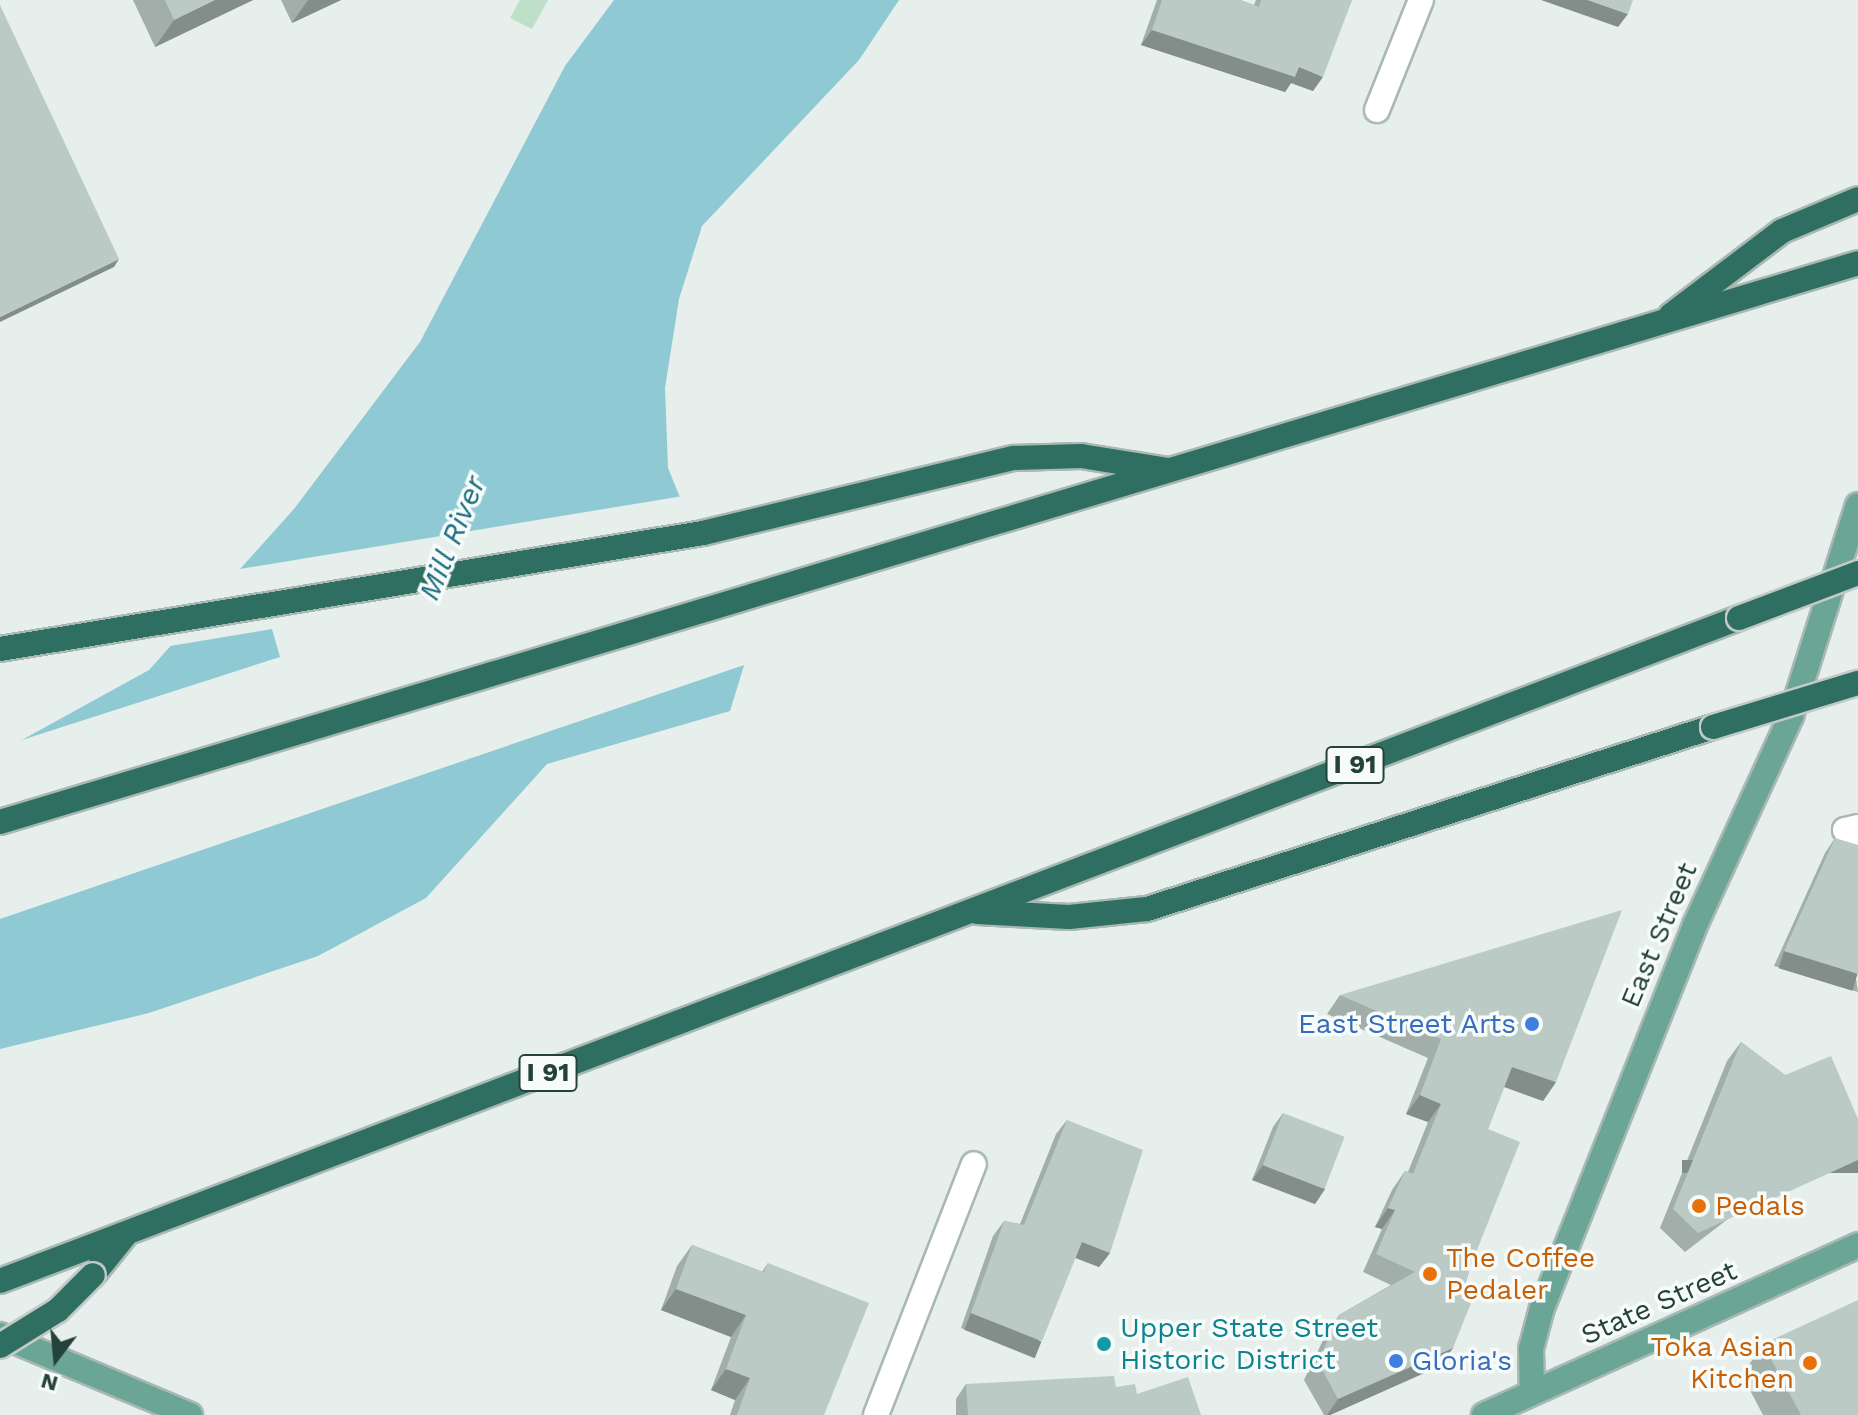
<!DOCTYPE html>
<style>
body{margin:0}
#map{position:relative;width:1858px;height:1415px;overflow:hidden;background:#e6efeb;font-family:"Work Sans",sans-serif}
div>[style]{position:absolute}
.green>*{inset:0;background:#bfe0c8}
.water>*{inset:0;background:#8ec9d4}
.pier>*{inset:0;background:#e6efeb}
.roads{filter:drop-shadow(2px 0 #a8b8b2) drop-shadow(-2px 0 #a8b8b2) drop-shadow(0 2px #a8b8b2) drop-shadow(0 -2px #a8b8b2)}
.minor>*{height:24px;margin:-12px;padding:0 12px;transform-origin:12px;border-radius:12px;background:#fff}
.major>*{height:24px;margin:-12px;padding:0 12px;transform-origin:12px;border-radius:12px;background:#6aa596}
.highway>*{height:24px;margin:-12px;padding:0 12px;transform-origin:12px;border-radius:12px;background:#2f6f62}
.bridges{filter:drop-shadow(2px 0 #c2cac8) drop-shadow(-2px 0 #c2cac8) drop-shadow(0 2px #c2cac8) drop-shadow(0 -2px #c2cac8)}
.highway-bridge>*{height:24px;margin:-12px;padding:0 12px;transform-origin:12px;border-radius:12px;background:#2f6f62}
.wall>*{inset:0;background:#a1aea9}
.shaded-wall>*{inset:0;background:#838d89;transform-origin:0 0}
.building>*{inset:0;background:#bbcac4;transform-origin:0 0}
.dots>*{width:22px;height:22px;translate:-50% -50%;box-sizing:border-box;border:4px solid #f7fbf9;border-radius:50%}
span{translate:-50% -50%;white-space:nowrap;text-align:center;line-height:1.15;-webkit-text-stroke:7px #f7fbf9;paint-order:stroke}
.shield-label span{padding:2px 6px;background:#f7fbf9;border:2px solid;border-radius:6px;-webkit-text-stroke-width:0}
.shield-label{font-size:26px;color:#24423a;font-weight:700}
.street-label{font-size:28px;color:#24423a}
.shop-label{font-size:28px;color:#366cbe}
.right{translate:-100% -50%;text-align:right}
.left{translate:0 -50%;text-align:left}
.food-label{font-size:28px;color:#c56008}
.culture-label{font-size:28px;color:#0d838f}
.water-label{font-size:30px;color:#1c6f80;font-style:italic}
.north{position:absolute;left:16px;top:1319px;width:80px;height:80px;-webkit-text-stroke:6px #f7fbf9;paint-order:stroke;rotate:196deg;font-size:22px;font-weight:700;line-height:32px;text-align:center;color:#24423a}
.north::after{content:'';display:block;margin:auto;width:28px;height:36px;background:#24423a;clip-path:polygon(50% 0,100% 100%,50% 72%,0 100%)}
</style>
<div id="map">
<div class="green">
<div style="clip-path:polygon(520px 0,548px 0,532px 29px,510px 18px)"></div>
</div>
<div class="water">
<div style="clip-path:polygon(614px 0,899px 0,859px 60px,702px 226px,679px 299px,665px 388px,668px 468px,746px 659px,730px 711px,547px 764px,426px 898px,318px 956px,149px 1013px,0 1049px,0 752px,149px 670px,294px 509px,420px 342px,565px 66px)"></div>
</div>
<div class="pier">
<div style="clip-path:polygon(683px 496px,750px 663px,0 919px,0 747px,280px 657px,272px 629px,164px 647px,234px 570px)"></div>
</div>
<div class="roads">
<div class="minor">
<div style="left:1377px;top:110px;width:118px;rotate:-68.2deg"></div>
<div style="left:1858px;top:827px;width:13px;rotate:167deg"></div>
<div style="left:1845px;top:830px;width:13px;rotate:13deg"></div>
<div style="left:876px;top:1415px;width:269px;rotate:-68.7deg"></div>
</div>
<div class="major">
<div style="left:0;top:1335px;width:206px;rotate:22.8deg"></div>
<div style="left:1532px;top:1393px;width:44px;rotate:-91.3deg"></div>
<div style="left:1531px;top:1349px;width:42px;rotate:-75deg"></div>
<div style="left:1542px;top:1308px;width:412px;rotate:-68.2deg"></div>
<div style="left:1695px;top:925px;width:230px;rotate:-65.3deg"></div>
<div style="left:1791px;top:716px;width:221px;rotate:-72.4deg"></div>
<div style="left:1484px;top:1415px;width:411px;rotate:-24.4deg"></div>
</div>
<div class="highway">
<div style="left:1671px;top:315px;width:139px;rotate:-37.1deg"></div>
<div style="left:1782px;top:231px;width:82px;rotate:-22.8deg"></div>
<div style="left:0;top:649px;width:713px;rotate:-9.37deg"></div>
<div style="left:703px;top:533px;width:320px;rotate:-13.6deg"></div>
<div style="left:1014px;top:458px;width:67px;rotate:-1.7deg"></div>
<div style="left:1081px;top:456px;width:87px;rotate:9.2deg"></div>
<div style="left:0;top:822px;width:1940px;rotate:-16.74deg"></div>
<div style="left:977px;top:912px;width:92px;rotate:3.1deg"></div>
<div style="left:1069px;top:917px;width:78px;rotate:-5.9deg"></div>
<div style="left:1147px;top:909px;width:595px;rotate:-17.83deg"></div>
<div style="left:93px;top:1275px;width:53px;rotate:-51.2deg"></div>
<div style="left:0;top:1281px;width:1861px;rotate:-20.87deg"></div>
</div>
</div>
<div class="bridges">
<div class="highway-bridge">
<div style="left:1739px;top:618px;width:127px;rotate:-20.7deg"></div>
<div style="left:1713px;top:727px;width:152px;rotate:-16.9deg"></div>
<div style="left:0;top:1346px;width:68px;rotate:-31.8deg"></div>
<div style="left:58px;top:1310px;width:49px;rotate:-45deg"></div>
</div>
</div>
<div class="wall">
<div style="clip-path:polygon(133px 0,253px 0,155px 47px)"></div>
<div style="clip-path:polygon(281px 0,341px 0,292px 23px)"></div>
<div style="clip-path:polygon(1157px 0,1240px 0,1254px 5px,1256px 0,1352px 0,1313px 91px,1291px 83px,1285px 92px,1141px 45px)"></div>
<div style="clip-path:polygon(1835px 838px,1858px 992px,1774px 966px,1825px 853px)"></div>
<div style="clip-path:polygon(1340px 995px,1556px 1082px,1543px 1101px,1504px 1087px,1488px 1129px,1471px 1265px,1461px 1298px,1453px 1348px,1440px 1366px,1330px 1415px,1324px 1415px,1304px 1380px,1326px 1334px,1339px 1315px,1391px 1285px,1363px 1272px,1382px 1229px,1375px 1227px,1392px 1190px,1405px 1171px,1408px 1172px,1428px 1122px,1406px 1114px,1428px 1058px,1327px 1014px)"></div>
<div style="clip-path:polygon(1741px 1042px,1785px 1075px,1858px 1119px,1685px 1252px,1660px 1228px,1727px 1061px)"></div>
<div style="clip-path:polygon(1283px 1113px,1325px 1189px,1315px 1204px,1252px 1180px,1273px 1127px)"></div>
<div style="clip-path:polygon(1067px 1120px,1110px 1253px,1099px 1267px,1075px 1258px,1032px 1356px,961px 1328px,993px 1236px,1004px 1221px,1020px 1224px,1056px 1134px)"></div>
<div style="clip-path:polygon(692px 1245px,762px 1272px,768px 1263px,824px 1415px,730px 1415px,735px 1400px,711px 1390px,731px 1337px,661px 1310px,677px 1266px)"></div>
<div style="clip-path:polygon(1763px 1344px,1858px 1415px,1763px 1415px,1742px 1375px)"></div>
<div style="clip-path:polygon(966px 1384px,1137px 1394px,1201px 1415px,956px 1415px,956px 1399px)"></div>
</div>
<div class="shaded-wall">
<div style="clip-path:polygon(215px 0,253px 0,155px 47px,174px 20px)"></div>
<div style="clip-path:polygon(308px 0,341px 0,292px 23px)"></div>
<div style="clip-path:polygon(1541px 0,1588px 0,1628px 14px,1618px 27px)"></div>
<div style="clip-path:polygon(1152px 30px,1299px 67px,1323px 77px,1313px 91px,1291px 83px,1285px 92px,1141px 45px)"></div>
<div style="clip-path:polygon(119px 259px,114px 267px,0 322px,0 317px)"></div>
<div style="left:1784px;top:951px;width:77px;height:18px;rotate:17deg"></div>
<div style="clip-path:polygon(1512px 1067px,1556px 1082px,1543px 1101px,1499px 1085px)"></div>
<div style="clip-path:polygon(1420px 1095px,1441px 1104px,1428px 1122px,1406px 1114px)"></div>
<div style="left:1858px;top:1160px;width:13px;height:176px;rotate:90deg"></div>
<div style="clip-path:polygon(1263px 1165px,1325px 1189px,1315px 1204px,1252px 1180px)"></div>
<div style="clip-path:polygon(1388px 1208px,1395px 1210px,1382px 1229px,1375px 1227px)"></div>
<div style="clip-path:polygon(1082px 1242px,1110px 1253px,1099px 1267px,1071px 1256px)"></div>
<div style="clip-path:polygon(676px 1289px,746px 1315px,731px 1337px,661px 1310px)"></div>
<div style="left:971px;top:1313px;width:76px;height:18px;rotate:22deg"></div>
<div style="clip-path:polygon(1453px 1348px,1440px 1366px,1330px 1415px,1327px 1415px,1338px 1399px)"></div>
<div style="clip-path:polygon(726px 1369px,750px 1378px,735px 1400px,711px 1390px)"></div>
</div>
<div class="building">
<div style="clip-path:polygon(165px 0,215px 0,174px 20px)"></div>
<div style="clip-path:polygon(1162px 0,1240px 0,1259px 7px,1261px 0,1352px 0,1323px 77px,1299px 67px,1295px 77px,1152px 30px)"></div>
<div style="clip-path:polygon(1588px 0,1633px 0,1628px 14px)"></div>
<div style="clip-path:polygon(0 5px,119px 259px,0 317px)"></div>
<div style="clip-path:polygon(1835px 838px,1858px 845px,1858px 974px,1784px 951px)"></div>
<div style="clip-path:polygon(1622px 910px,1556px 1082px,1512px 1067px,1488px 1129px,1520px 1142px,1471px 1265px,1461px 1298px,1471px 1303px,1453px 1348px,1338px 1399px,1318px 1362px,1339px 1315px,1415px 1272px,1376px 1254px,1395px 1210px,1388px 1208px,1405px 1171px,1413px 1174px,1441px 1104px,1420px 1095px,1441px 1039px,1340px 995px)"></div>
<div style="clip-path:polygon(1741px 1042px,1785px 1075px,1831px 1056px,1858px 1119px,1858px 1160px,1698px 1233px,1673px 1209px)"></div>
<div style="left:1283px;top:1113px;width:66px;height:56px;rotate:21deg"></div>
<div style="clip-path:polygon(1067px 1120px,1143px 1150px,1110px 1253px,1082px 1242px,1042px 1341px,971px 1313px,1004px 1221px,1024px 1225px)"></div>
<div style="clip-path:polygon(692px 1245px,764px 1272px,768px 1263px,869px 1303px,824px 1415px,737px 1415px,750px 1378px,726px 1369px,746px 1315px,676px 1289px)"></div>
<div style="clip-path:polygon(1858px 1300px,1858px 1415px,1801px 1415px,1763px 1344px)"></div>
<div style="clip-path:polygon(1114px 1376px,1116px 1387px,1135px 1384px,1137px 1394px,1188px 1377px,1201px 1415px,968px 1415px,966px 1384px)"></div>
</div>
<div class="dots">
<div style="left:1532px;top:1024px;background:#3f7fe0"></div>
<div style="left:1699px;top:1206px;background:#e8710a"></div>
<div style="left:1430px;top:1274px;background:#e8710a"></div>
<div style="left:1104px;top:1344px;background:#0f9aa8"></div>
<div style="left:1396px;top:1361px;background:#3f7fe0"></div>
<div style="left:1810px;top:1363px;background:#e8710a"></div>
</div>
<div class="shield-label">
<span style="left:1355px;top:765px">I 91</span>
<span style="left:548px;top:1073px">I 91</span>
</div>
<div class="street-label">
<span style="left:1659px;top:935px;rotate:-67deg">East Street</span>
<span style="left:1659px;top:1303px;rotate:-24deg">State Street</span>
</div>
<div class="shop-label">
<span class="right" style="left:1516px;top:1024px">East Street Arts</span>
<span class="left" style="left:1412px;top:1361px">Gloria's</span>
</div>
<div class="food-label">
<span class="left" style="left:1715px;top:1206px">Pedals</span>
<span class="left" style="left:1446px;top:1274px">The Coffee<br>Pedaler</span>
<span class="right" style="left:1794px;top:1363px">Toka Asian<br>Kitchen</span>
</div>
<div class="culture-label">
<span class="left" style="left:1120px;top:1344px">Upper State Street<br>Historic District</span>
</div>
<div class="water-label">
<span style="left:452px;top:538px;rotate:-68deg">Mill River</span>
</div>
<div class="north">N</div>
</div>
